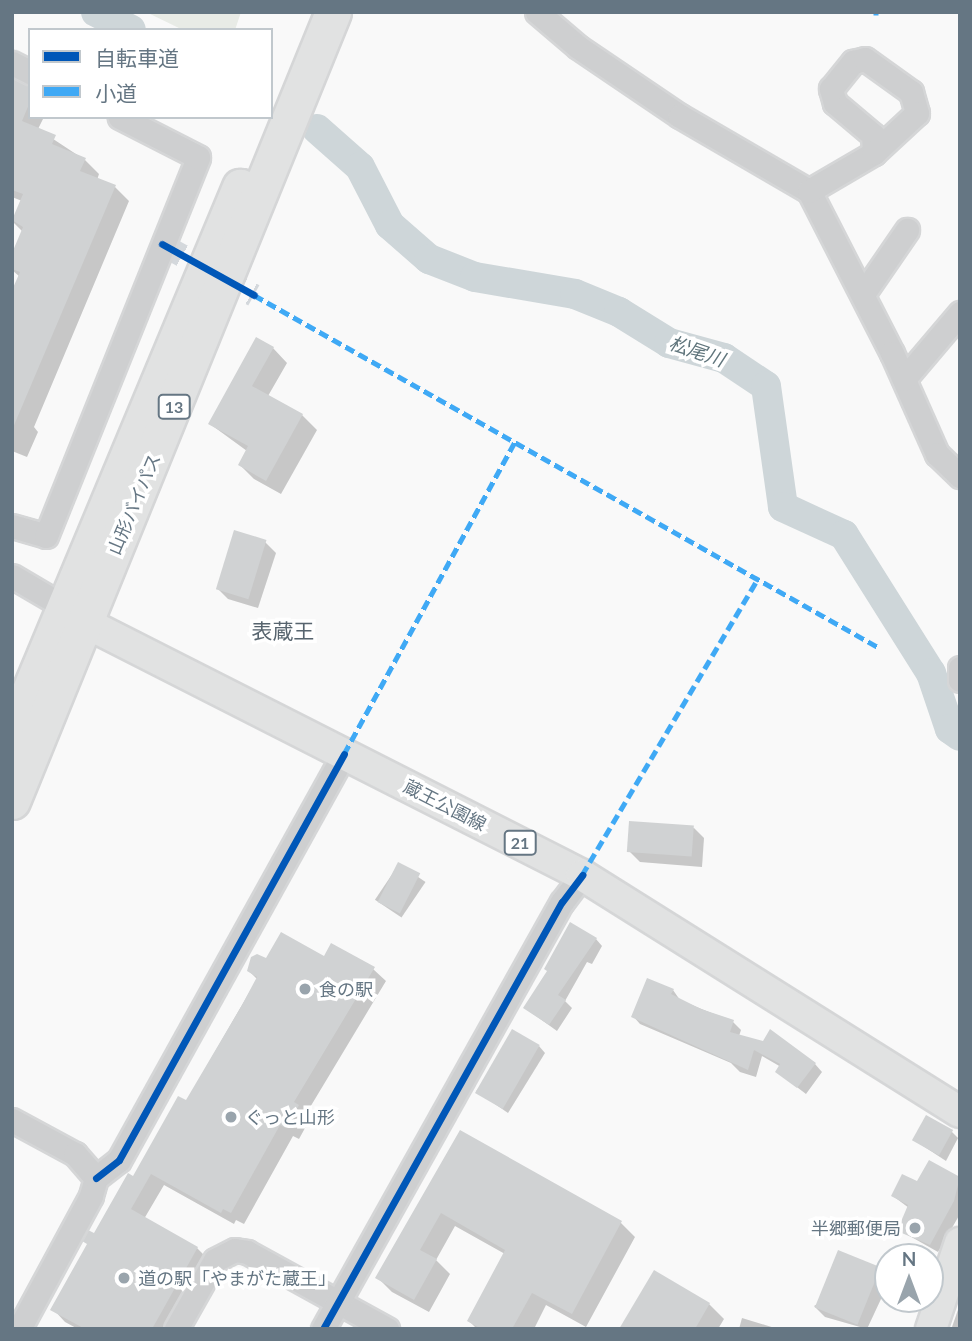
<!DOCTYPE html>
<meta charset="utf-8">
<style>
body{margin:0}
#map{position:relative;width:972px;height:1341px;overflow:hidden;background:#f9f9f9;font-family:Lato,"Noto Sans JP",sans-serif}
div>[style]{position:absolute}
.green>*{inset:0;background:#e8ebe6}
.shadow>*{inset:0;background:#0003;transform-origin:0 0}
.river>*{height:30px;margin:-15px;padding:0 15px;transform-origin:15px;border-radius:15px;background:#ced6d9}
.building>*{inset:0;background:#d0d2d3;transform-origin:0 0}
.minor-tunnel>*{height:23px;margin-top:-11.5px;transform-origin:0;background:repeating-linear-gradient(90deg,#d4d8dc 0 23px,transparent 0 34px)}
.roads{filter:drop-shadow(2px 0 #d5d6d7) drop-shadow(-2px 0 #d5d6d7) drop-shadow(0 2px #d5d6d7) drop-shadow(0 -2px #d5d6d7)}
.minor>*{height:23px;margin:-11.5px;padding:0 11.5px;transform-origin:11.5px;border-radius:11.5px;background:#cecfd0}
.major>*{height:30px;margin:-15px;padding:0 15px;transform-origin:15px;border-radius:15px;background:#e1e2e2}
.highway>*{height:35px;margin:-17.5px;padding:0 17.5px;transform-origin:17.5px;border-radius:17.5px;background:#e1e2e2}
.quiet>*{height:5px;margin-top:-2.5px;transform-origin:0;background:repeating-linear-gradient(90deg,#3fa9f5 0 10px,transparent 0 15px)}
.cycleway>*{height:7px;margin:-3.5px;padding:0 3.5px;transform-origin:3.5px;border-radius:3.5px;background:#0057b8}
.dots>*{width:19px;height:19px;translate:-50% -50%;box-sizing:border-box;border:4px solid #fff;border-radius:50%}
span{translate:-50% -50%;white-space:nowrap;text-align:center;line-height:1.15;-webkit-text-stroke:7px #fff;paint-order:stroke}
.shield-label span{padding:2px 5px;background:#fff;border:2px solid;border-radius:5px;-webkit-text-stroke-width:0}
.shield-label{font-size:16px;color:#657683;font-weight:700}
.street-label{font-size:18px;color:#657683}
.poi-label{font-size:18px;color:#657683}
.left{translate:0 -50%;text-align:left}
.right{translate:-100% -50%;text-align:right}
.water-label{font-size:19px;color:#60757c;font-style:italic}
.quarter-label{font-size:21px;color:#57646e}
.frame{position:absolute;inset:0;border:14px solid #657683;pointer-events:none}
.legend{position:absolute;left:28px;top:28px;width:245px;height:91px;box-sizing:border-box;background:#fff;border:2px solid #c1c8cd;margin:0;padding:9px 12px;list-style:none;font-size:21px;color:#657683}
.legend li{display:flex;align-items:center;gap:14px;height:35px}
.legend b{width:35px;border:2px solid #c1c8cd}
.north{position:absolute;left:874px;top:1243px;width:70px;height:70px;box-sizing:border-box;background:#fff;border:2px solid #c1c8cd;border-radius:50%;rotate:0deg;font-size:19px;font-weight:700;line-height:28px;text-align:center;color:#657683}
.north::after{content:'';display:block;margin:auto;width:24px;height:32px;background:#99a4ac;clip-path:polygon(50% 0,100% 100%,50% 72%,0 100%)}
</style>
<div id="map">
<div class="green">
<div style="clip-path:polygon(146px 12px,241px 12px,235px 30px,183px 30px)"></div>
</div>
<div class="shadow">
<div style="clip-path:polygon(12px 79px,30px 86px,30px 117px,44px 117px,38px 129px,85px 160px,99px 174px,97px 180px,115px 187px,129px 201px,34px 427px,38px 432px,27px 457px,12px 451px,12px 295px,20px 277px,12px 270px,12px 257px,23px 232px,13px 222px,22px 201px,12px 197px)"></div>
<div style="clip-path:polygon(273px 348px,287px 363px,268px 396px,302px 415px,317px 430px,281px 494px,254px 479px,240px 465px,247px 451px,210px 424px)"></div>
<div style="clip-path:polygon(265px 542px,276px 553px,258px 608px,228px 599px,217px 588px)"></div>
<div style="clip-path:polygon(694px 828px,704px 838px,702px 867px,640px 862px,629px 851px)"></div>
<div style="left:399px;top:864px;width:32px;height:43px;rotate:34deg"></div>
<div style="clip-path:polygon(596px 939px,602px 946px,592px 964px,587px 962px,565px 1001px,572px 1008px,557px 1031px,525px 1008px,549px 971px)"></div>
<div style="clip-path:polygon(325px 958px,373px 969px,386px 981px,306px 1114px,310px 1119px,299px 1139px,293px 1136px,244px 1224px,236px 1220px,234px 1224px,164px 1185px,144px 1219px,197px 1248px,210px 1261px,171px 1329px,78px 1329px,65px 1322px,53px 1309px,95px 1236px,186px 1102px,257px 979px,249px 971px,267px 961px)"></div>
<div style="clip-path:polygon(673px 990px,680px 1000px,733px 1022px,741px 1030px,739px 1036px,815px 1064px,822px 1072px,806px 1094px,777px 1072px,781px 1067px,762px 1056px,756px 1077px,740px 1072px,731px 1063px,640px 1024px,633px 1016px)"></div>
<div style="clip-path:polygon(539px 1046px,545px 1053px,508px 1113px,476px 1091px)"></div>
<div style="clip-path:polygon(951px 1131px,958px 1138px,946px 1161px,914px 1140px)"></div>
<div style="clip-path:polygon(460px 1133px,621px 1223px,635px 1237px,586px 1327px,546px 1305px,534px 1329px,477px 1329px,469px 1321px,505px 1254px,455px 1226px,436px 1260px,450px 1274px,429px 1312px,392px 1292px,378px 1278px)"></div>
<div style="clip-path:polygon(930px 1162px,960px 1179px,960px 1214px,938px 1252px,899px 1230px,909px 1208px,893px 1196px,917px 1184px)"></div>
<div style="clip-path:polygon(880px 1268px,888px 1276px,888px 1284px,867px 1329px,825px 1317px,814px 1306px)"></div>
<div style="clip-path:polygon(709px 1304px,724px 1319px,718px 1329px,621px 1329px)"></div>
<div style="clip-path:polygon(960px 1304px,960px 1329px,954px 1329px,952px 1327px)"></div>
<div style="clip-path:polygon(742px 1318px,778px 1329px,739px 1329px)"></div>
</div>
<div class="river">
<div style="left:96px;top:12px;width:39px;rotate:27deg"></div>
<div style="left:317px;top:129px;width:57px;rotate:41.5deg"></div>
<div style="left:360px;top:167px;width:65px;rotate:62.7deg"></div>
<div style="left:390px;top:225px;width:52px;rotate:41.1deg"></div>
<div style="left:429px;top:259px;width:49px;rotate:21.4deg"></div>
<div style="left:475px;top:277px;width:101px;rotate:9.6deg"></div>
<div style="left:575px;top:294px;width:48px;rotate:22.2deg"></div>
<div style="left:619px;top:312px;width:59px;rotate:31.8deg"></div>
<div style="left:669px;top:343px;width:57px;rotate:15.3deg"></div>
<div style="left:724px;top:358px;width:50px;rotate:33.7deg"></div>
<div style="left:766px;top:386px;width:122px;rotate:82deg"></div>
<div style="left:783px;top:507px;width:67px;rotate:24.7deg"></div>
<div style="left:844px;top:535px;width:163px;rotate:57.8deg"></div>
<div style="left:931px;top:673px;width:59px;rotate:71.3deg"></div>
<div style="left:950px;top:729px;width:12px;rotate:35deg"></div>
</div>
<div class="building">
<div style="clip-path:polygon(12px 79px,30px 86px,30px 102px,22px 121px,56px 135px,52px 144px,86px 158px,80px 171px,116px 185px,12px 430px,12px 290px,20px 272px,12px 269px,12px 253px,23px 227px,12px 220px,23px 194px,12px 190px)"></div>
<div style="clip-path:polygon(256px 337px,274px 347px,252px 386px,303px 414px,266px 481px,238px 465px,248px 446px,208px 424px)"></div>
<div style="left:234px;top:530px;width:34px;height:62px;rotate:17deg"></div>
<div style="left:629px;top:821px;width:65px;height:31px;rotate:4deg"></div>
<div style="left:398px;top:862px;width:25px;height:45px;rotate:27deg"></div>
<div style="clip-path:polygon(570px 922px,597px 938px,558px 995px,566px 1000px,549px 1025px,523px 1008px,547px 971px,544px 969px)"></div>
<div style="clip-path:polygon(281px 932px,324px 956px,331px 943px,375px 967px,294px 1102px,299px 1105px,286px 1128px,280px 1125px,231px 1213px,223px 1209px,221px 1213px,151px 1174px,131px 1209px,198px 1247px,152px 1329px,85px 1329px,50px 1310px,87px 1244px,82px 1241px,88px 1230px,94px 1233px,128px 1173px,133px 1176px,178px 1096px,186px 1100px,242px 1005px,257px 977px,247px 971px,251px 957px,257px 954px,266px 958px)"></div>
<div style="clip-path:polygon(647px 978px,674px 989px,671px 994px,701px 1009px,734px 1020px,730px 1032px,763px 1041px,770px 1029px,816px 1063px,797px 1088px,775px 1072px,780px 1064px,754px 1050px,748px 1070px,631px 1017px)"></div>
<div style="left:512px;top:1029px;width:32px;height:74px;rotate:30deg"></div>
<div style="left:926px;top:1115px;width:31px;height:29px;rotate:29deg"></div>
<div style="clip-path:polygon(460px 1130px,622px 1221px,572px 1314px,532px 1293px,512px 1329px,481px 1329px,467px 1321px,505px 1250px,441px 1213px,420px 1250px,437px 1259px,414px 1300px,375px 1278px)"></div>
<div style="clip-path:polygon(929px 1160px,960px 1177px,954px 1201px,930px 1245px,897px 1231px,908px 1205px,891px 1196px,902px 1174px,917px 1181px)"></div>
<div style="left:838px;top:1250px;width:46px;height:62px;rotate:22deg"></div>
<div style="clip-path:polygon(654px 1270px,710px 1303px,695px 1329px,619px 1329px)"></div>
</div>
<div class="minor-tunnel">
<div style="left:162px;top:244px;width:105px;rotate:29deg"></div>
</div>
<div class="roads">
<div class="minor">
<div style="left:537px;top:12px;width:54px;rotate:40.5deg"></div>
<div style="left:578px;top:47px;width:123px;rotate:34.1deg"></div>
<div style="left:680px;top:116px;width:149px;rotate:30.2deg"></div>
<div style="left:809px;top:191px;width:182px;rotate:62.9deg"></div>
<div style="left:892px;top:353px;width:111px;rotate:66deg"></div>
<div style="left:937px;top:454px;width:32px;rotate:44deg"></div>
<div style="left:12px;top:63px;width:20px;rotate:27deg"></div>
<div style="left:809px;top:191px;width:75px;rotate:-30.3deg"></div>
<div style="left:874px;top:153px;width:18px;rotate:-93deg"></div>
<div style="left:873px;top:135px;width:50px;rotate:-139.9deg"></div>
<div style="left:835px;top:103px;width:15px;rotate:-106deg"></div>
<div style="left:831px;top:89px;width:35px;rotate:-51deg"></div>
<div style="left:853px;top:62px;width:12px;rotate:-14deg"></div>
<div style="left:865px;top:59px;width:57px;rotate:35.7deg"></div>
<div style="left:911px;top:92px;width:22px;rotate:74deg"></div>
<div style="left:917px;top:113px;width:59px;rotate:137.1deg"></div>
<div style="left:863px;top:294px;width:78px;rotate:-55.5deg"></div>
<div style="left:904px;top:379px;width:87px;rotate:-49.7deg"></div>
<div style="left:12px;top:526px;width:35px;rotate:16deg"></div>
<div style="left:46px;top:536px;width:408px;rotate:-68.1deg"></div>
<div style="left:198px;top:157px;width:88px;rotate:-152.9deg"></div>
<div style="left:12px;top:576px;width:59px;rotate:30.5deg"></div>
<div style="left:960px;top:668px;width:12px;rotate:90deg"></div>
<div style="left:12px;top:1120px;width:72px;rotate:28.4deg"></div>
<div style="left:75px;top:1154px;width:32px;rotate:49deg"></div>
<div style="left:96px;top:1178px;width:19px;rotate:106deg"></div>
<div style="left:91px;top:1196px;width:151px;rotate:118.4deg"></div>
<div style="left:96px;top:1178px;width:29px;rotate:-38deg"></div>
<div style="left:119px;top:1160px;width:464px;rotate:-61deg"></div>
<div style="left:176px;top:1329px;width:79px;rotate:-60.5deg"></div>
<div style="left:215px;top:1260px;width:22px;rotate:-27deg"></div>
<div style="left:235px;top:1250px;width:12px;rotate:9deg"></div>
<div style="left:247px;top:1252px;width:160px;rotate:28.8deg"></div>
<div style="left:323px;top:1329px;width:489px;rotate:-60.8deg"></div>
<div style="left:562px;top:902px;width:34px;rotate:-53deg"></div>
</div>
<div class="major">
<div style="left:66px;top:608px;width:23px;rotate:38deg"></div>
<div style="left:84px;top:622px;width:559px;rotate:26.93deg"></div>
<div style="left:582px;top:875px;width:446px;rotate:32.1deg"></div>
<div style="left:931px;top:1329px;width:91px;rotate:-71.4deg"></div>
</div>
<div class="highway">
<div style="left:12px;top:733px;width:592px;rotate:-67.34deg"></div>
<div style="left:12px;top:801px;width:852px;rotate:-67.86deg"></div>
</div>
</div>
<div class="quiet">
<div style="left:876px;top:15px;width:3px;rotate:-90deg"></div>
<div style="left:254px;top:295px;width:716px;rotate:29.43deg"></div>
<div style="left:344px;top:754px;width:358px;rotate:-61.3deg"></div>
<div style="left:582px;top:875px;width:345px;rotate:-59.3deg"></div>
</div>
<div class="cycleway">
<div style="left:162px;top:244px;width:105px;rotate:29deg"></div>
<div style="left:96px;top:1178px;width:29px;rotate:-38deg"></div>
<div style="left:119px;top:1160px;width:464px;rotate:-61deg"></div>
<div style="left:323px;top:1329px;width:489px;rotate:-60.8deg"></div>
<div style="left:562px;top:902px;width:34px;rotate:-53deg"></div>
</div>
<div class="dots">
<div style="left:305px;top:989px;background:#99a4ac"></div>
<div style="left:231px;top:1117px;background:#99a4ac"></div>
<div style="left:915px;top:1228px;background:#99a4ac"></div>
<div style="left:124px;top:1278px;background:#99a4ac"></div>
</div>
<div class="shield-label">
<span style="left:174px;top:407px">13</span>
<span style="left:520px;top:843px">21</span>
</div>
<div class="street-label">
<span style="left:134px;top:504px;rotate:-67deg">山形バイパス</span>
<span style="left:445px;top:805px;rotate:27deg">蔵王公園線</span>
</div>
<div class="poi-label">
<span class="left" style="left:319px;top:989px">食の駅</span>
<span class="left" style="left:245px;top:1117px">ぐっと山形</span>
<span class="right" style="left:901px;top:1228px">半郷郵便局</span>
<span class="left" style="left:138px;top:1278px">道の駅「やまがた蔵王」</span>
</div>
<div class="water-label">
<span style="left:697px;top:351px;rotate:19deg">松尾川</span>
</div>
<div class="quarter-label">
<span style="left:283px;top:631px">表蔵王</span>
</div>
<div class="frame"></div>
<ul class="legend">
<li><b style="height:9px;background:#0057b8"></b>自転車道</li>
<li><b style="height:9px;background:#3fa9f5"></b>小道</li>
</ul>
<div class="north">N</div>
</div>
